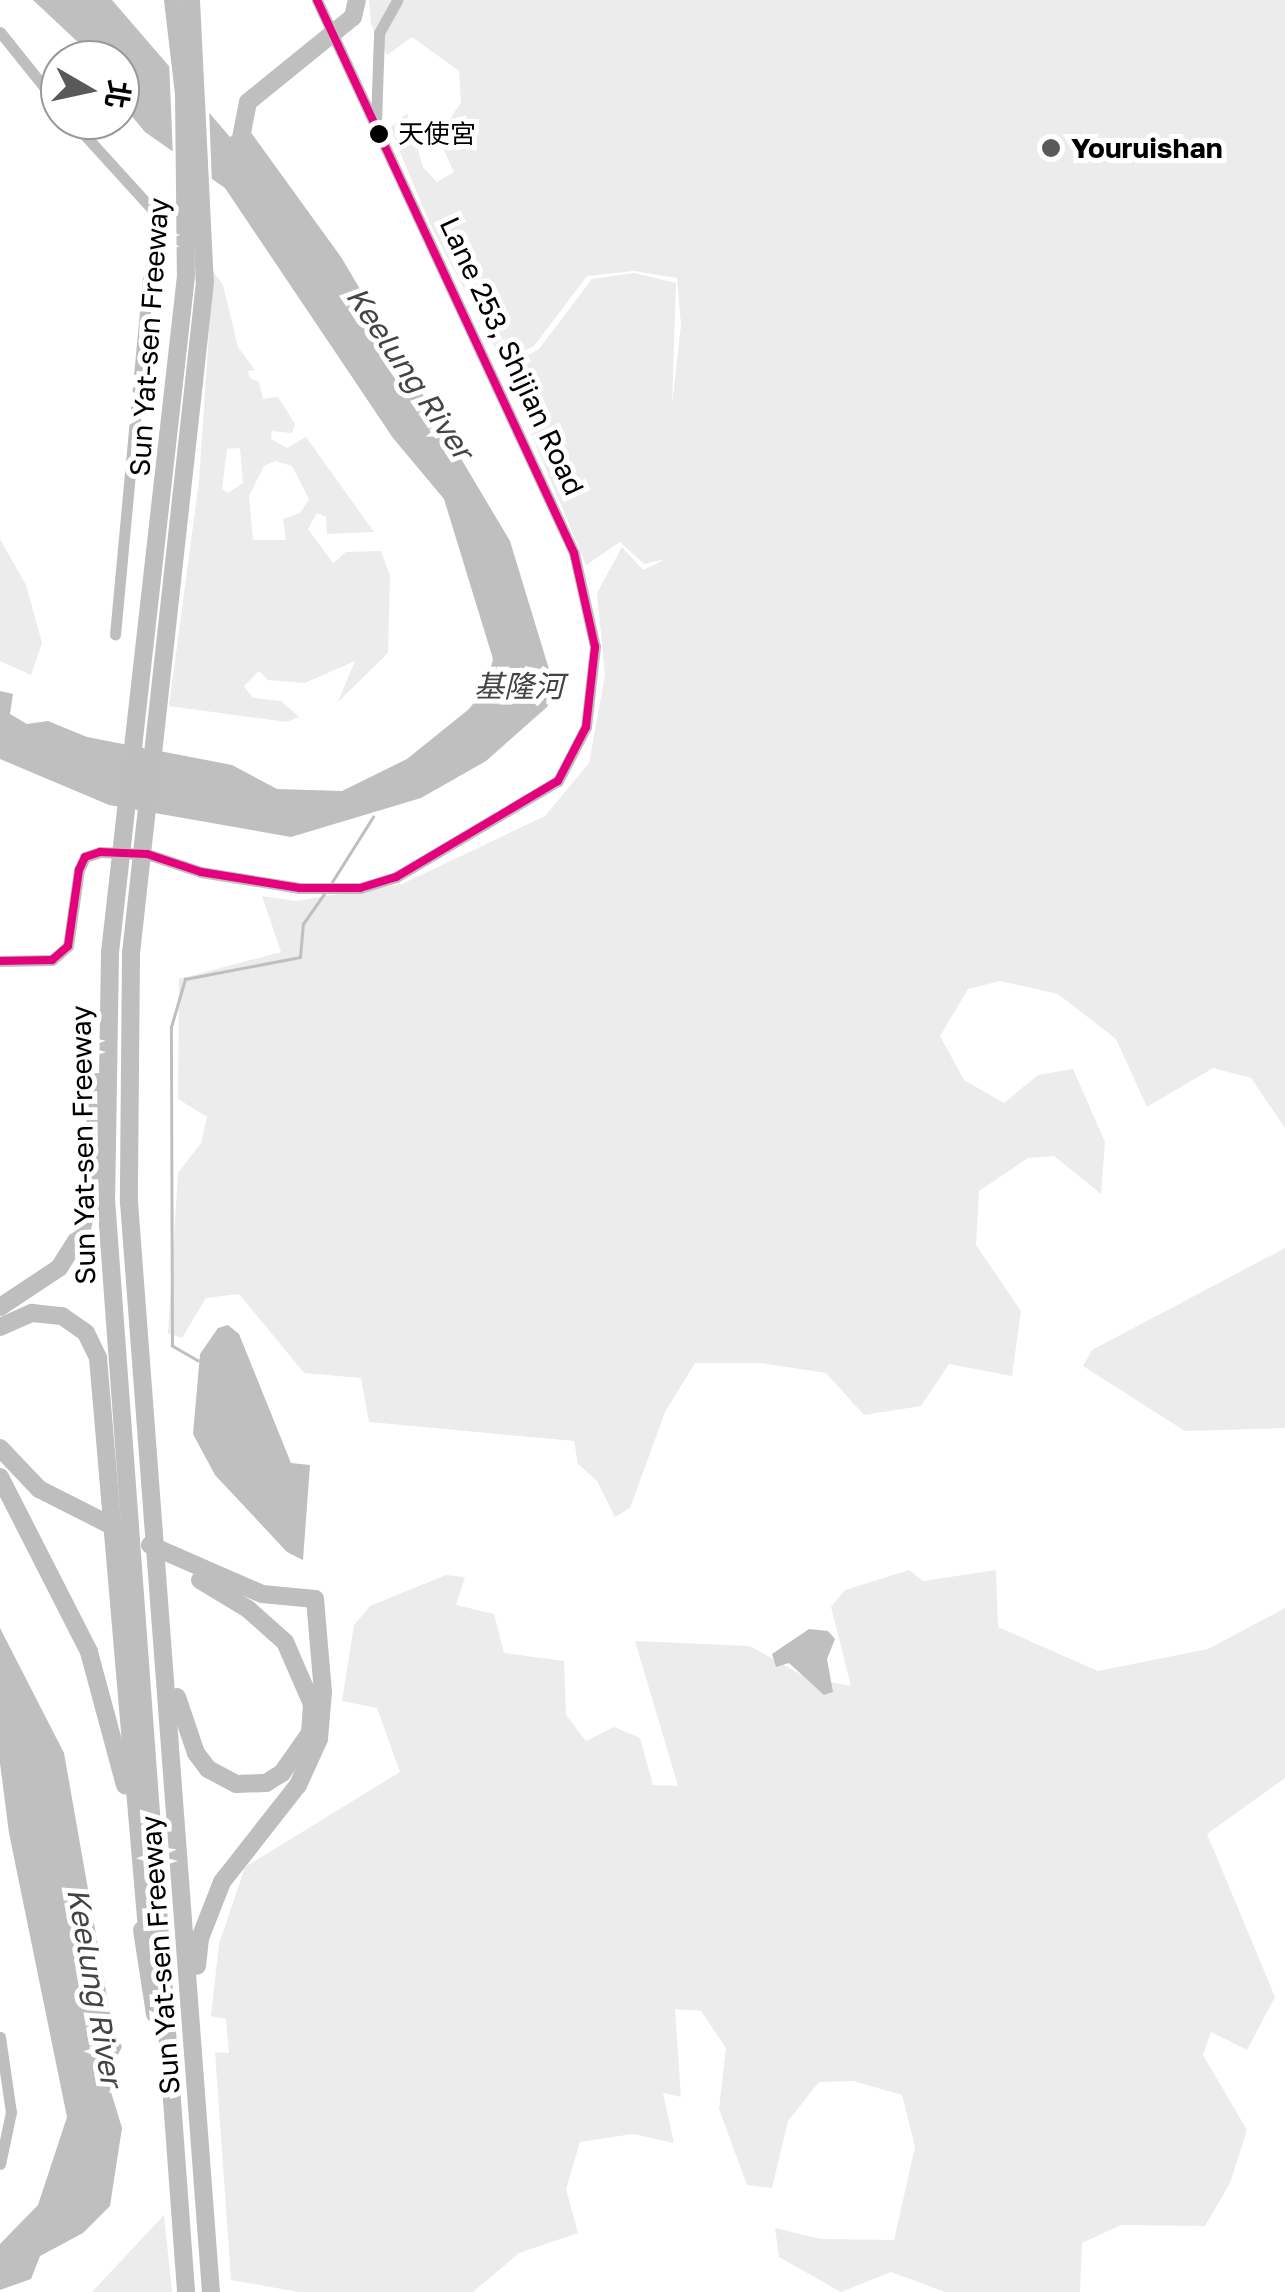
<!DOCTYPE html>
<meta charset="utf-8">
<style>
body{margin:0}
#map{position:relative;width:1285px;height:2292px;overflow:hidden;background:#fff;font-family:"Golos Text","Noto Sans TC",sans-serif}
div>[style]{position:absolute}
.green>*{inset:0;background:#ececec}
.water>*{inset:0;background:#bfbfbf}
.pier>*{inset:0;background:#fff}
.stream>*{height:2.5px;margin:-1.25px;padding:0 1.25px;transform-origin:1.25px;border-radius:1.25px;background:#bfbfbf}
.river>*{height:18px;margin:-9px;padding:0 9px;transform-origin:9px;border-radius:9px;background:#bfbfbf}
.minor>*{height:11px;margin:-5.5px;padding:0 5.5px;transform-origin:5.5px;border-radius:5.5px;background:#bebebe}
.highway>*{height:18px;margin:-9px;padding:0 9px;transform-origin:9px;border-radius:9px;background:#bebebe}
.bus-1>*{height:8px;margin:-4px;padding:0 4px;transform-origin:4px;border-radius:4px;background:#e5007d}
.dots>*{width:28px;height:28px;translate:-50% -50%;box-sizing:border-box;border:5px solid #fff;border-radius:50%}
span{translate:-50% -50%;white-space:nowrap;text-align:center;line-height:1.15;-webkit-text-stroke:10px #fff;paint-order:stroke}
.bus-label{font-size:26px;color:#000}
.left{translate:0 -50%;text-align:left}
.poi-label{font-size:28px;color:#000;font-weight:700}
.street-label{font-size:28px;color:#000}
.water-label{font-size:30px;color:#444;font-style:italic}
.north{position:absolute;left:40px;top:40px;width:100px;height:100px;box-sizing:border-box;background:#fff;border:2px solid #999;border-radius:50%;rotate:99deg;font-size:28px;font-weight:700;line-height:40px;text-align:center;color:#000}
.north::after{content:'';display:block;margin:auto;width:35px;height:45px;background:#595959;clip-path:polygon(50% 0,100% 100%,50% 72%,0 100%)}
</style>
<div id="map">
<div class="green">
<div style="clip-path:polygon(369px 0,1285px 0,1285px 1128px,1251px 1078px,1213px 1068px,1147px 1107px,1116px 1039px,1058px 994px,1000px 981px,968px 989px,940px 1036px,964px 1080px,1004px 1103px,1038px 1075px,1073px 1069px,1105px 1142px,1101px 1194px,1054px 1156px,1028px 1158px,979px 1191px,976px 1245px,1021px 1311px,1012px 1376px,949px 1364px,921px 1406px,864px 1415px,826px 1373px,760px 1363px,695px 1363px,665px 1412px,630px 1508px,615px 1517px,597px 1481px,578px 1464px,574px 1441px,369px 1422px,361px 1378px,304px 1373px,239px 1294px,206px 1298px,182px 1338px,168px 1333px,178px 1173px,201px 1143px,207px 1117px,178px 1099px,179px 979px,281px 952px,262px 896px,295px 901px,402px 884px,545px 816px,589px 763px,605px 675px,597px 593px,622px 547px,643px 570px,666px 559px,644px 564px,620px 542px,586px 565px,504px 369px,539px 349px,592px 279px,634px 273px,676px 283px,672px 405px,681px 325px,677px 278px,634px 271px,587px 276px,534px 346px,502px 362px,430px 224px,390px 128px,407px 113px,423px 167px,437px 182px,454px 172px,438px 138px,461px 102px,459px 71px,412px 37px,387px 55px,371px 24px)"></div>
<div style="clip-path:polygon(evenodd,213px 271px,223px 285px,238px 347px,255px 370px,248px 371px,250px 378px,259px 382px,263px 399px,278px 397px,295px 424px,292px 433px,272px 431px,271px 439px,287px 448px,306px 437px,374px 532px,327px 534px,326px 517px,317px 513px,308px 529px,333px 563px,346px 552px,381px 551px,390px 576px,388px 653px,338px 702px,355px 661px,305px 683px,268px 680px,259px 671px,244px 686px,253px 698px,281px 701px,299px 717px,286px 722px,169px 706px,199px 481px,213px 271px,240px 448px,243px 483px,228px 493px,222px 489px,227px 449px,240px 448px,213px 271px,275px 461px,292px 466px,309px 499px,300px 513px,283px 519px,286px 540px,253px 540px,249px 496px,264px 466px,275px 461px)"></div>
<div style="clip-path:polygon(0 539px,26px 585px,42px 643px,31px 675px,0 661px)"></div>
<div style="clip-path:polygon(1285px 1248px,1285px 1428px,1185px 1431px,1083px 1366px,1092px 1350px)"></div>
<div style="clip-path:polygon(909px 1570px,923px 1581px,996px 1570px,998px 1627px,1098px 1671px,1208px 1649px,1285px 1608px,1285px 1778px,1207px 1834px,1275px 1997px,1247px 2050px,1211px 2032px,1203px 2055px,1247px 2130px,1230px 2183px,1205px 2226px,1121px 2225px,1082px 2243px,1080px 2292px,945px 2292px,891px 2272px,841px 2292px,779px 2257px,775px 2228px,821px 2239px,894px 2240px,915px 2147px,902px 2095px,853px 2081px,819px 2082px,788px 2121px,772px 2188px,747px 2185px,719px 2109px,726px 2048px,701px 2011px,675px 2009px,681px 2097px,663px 2093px,674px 2143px,633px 2134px,580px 2142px,566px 2189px,578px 2233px,519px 2253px,473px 2292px,299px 2292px,231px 2280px,215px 2052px,229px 2053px,226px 2019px,211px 2016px,219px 1944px,245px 1867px,400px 1772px,377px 1708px,342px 1701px,354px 1625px,370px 1606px,446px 1575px,465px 1577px,456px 1605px,494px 1614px,504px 1653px,564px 1661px,566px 1715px,586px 1741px,614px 1727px,640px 1738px,653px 1785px,678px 1786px,635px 1641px,750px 1646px,805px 1677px,851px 1686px,831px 1607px,845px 1590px)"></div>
<div style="clip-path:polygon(164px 2215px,172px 2292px,92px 2292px)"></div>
</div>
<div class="water">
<div style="clip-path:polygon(33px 0,112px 0,230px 137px,247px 127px,341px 257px,510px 541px,555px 689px,547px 707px,486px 761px,421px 798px,291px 837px,109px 805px,0 759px,0 691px,13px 694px,10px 714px,27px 724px,48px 721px,87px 737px,232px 765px,277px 789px,342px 791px,407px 759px,469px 709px,486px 687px,493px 659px,444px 499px,393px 438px,225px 188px,145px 132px,120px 102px,120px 60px,84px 60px,81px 45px)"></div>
<div style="clip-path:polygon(228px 1325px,239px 1334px,291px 1463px,310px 1465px,303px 1560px,287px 1552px,215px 1475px,193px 1434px,200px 1354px,218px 1328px)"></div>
<div style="clip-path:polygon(0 1628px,64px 1753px,112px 2025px,122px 2047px,112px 2066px,111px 2092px,122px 2128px,110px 2206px,83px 2233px,40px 2256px,31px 2279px,0 2290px,0 2244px,38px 2205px,67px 2117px,9px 1833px,0 1763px)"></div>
<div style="clip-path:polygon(809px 1629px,828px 1631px,835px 1639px,827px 1659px,833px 1692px,824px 1695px,789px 1663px,776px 1667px,772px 1654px)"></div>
</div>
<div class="pier">
<div style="clip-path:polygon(169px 61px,209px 107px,212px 185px,173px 158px)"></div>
</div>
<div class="stream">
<div style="left:332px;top:882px;width:77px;rotate:-57.8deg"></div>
<div style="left:198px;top:1361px;width:30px;rotate:-150deg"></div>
<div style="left:172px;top:1346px;width:319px;rotate:-90.2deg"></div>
<div style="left:171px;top:1027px;width:50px;rotate:-73.7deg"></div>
<div style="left:185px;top:979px;width:117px;rotate:-10.8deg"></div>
<div style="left:300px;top:957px;width:33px;rotate:-85deg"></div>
<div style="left:303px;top:924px;width:38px;rotate:-55deg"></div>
</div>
<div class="river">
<div style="left:238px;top:153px;width:52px;rotate:-78.9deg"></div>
<div style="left:248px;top:102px;width:135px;rotate:-39deg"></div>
<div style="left:353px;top:17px;width:17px;rotate:-77deg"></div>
</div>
<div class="minor">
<div style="left:0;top:32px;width:96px;rotate:51.3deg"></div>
<div style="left:71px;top:120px;width:134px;rotate:47.7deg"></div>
<div style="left:161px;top:219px;width:61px;rotate:102.2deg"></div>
<div style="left:148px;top:279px;width:357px;rotate:95.3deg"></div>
<div style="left:376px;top:121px;width:88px;rotate:-88deg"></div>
<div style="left:379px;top:33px;width:38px;rotate:-61deg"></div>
<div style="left:0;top:961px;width:52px;rotate:-1.1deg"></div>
<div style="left:52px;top:960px;width:21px;rotate:-41deg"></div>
<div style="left:68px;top:946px;width:77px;rotate:-81.8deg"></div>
<div style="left:79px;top:870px;width:14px;rotate:-65deg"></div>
<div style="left:85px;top:857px;width:16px;rotate:-18deg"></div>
<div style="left:100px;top:852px;width:47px;rotate:2.4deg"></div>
<div style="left:147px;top:854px;width:57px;rotate:18.4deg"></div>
<div style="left:201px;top:872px;width:100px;rotate:9.2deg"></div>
<div style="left:300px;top:888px;width:60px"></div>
<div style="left:360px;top:888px;width:38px;rotate:-17deg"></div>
<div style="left:396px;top:877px;width:188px;rotate:-30.7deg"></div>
<div style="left:558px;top:781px;width:61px;rotate:-62.6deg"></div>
<div style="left:586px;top:727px;width:81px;rotate:-83.6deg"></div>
<div style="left:595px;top:647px;width:96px;rotate:-102.6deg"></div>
<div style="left:574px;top:553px;width:610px;rotate:-114.93deg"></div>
<div style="left:0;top:2037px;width:76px;rotate:81.7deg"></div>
<div style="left:11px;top:2112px;width:53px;rotate:101.9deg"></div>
</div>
<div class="highway">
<div style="left:173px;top:0;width:95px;rotate:83.3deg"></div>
<div style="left:184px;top:94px;width:182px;rotate:89.4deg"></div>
<div style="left:186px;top:276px;width:680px;rotate:96.41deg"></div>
<div style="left:110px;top:952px;width:247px;rotate:90.9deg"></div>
<div style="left:106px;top:1199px;width:1096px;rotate:85.81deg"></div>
<div style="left:191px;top:0;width:282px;rotate:87.2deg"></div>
<div style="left:205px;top:282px;width:675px;rotate:96.29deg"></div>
<div style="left:131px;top:953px;width:249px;rotate:90.5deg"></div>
<div style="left:129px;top:1202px;width:1093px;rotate:85.7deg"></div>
<div style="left:0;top:1307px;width:71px;rotate:-33.5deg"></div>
<div style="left:59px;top:1268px;width:41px;rotate:-57.8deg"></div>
<div style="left:81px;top:1233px;width:54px;rotate:-77.2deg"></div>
<div style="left:93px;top:1180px;width:98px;rotate:-87.7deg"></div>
<div style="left:0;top:1327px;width:35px;rotate:-24deg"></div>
<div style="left:32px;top:1313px;width:30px;rotate:6deg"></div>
<div style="left:62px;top:1316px;width:29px;rotate:35deg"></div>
<div style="left:86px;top:1333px;width:28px;rotate:64deg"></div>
<div style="left:98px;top:1358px;width:585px;rotate:85.1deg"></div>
<div style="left:0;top:1448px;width:57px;rotate:46.4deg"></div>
<div style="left:39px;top:1489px;width:93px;rotate:26.8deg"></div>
<div style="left:0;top:1477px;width:196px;rotate:63deg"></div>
<div style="left:89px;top:1652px;width:138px;rotate:74.9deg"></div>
<div style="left:150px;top:1545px;width:122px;rotate:23.6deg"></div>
<div style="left:262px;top:1594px;width:53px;rotate:5.4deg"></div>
<div style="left:315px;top:1599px;width:93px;rotate:85.1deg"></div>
<div style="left:323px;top:1692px;width:47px;rotate:94.9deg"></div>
<div style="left:319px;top:1739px;width:51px;rotate:114.5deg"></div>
<div style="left:298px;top:1785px;width:123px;rotate:128.1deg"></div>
<div style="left:222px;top:1882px;width:60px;rotate:111.4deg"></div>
<div style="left:200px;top:1938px;width:28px;rotate:96deg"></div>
<div style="left:177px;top:1697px;width:59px;rotate:71.3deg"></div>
<div style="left:196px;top:1753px;width:20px;rotate:53deg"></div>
<div style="left:208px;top:1769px;width:32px;rotate:28deg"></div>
<div style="left:236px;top:1784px;width:30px;rotate:-2deg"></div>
<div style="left:266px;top:1783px;width:19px;rotate:-32deg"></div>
<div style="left:282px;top:1773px;width:49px;rotate:-55deg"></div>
<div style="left:310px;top:1733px;width:29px;rotate:-86deg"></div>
<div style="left:312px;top:1704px;width:68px;rotate:-113.5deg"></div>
<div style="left:285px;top:1642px;width:50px;rotate:-138.3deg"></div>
<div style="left:248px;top:1609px;width:56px;rotate:-148.9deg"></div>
<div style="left:142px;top:1930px;width:85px;rotate:81.2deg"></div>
</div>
<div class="bus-1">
<div style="left:0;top:961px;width:52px;rotate:-1.1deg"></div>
<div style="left:52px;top:960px;width:21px;rotate:-41deg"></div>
<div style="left:68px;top:946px;width:77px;rotate:-81.8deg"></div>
<div style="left:79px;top:870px;width:14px;rotate:-65deg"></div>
<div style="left:85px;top:857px;width:16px;rotate:-18deg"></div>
<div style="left:100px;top:852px;width:47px;rotate:2.4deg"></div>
<div style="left:147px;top:854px;width:57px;rotate:18.4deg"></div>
<div style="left:201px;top:872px;width:100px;rotate:9.2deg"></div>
<div style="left:300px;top:888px;width:60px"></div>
<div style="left:360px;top:888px;width:38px;rotate:-17deg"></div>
<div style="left:396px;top:877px;width:188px;rotate:-30.7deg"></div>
<div style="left:558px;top:781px;width:61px;rotate:-62.6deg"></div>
<div style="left:586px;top:727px;width:81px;rotate:-83.6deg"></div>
<div style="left:595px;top:647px;width:96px;rotate:-102.6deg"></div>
<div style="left:574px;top:553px;width:610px;rotate:-114.93deg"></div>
</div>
<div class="dots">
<div style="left:379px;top:134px;background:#000"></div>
<div style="left:1051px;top:148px;background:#595959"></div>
</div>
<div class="bus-label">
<span class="left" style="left:398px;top:134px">天使宮</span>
</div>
<div class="poi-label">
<span class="left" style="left:1071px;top:148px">Youruishan</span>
</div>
<div class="street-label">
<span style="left:149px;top:337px;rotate:-86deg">Sun Yat-sen Freeway</span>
<span style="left:512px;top:356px;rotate:65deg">Lane 253, Shijian Road</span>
<span style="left:83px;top:1145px;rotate:-91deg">Sun Yat-sen Freeway</span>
<span style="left:160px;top:1955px;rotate:-94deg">Sun Yat-sen Freeway</span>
</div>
<div class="water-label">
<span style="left:410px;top:373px;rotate:56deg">Keelung River</span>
<span style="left:519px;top:686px">基隆河</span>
<span style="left:95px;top:1987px;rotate:80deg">Keelung River</span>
</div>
<div class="north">北</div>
</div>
